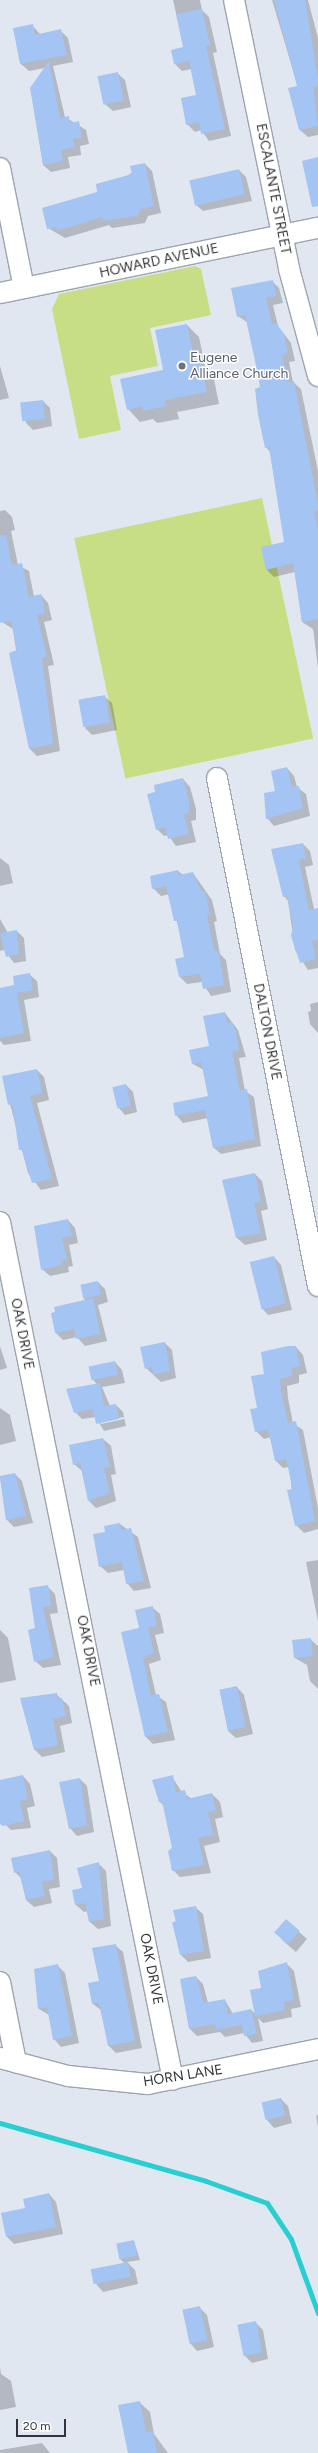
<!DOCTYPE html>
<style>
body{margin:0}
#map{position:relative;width:318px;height:2453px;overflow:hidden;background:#e1e7f1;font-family:Figtree,sans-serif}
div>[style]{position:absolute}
.green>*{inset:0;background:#c8de84;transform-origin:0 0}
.shadow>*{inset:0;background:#0003}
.stream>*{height:5px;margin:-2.5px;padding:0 2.5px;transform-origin:2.5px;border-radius:2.5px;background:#27cfd2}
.building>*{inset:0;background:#a4c4f4;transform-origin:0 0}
.roads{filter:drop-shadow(1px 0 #9ea4ad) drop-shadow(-1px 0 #9ea4ad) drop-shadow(0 1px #9ea4ad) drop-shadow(0 -1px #9ea4ad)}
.minor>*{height:20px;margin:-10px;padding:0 10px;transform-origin:10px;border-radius:10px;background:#fff}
.dots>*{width:11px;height:11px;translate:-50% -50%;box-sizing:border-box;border:2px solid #fff;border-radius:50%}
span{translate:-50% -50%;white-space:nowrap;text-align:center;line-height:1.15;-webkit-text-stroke:3px #fff;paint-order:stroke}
.street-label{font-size:14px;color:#313337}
.worship-label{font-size:14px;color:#5b616d}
.left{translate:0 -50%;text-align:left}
.scale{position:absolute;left:16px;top:2419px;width:50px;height:18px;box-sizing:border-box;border:2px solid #313337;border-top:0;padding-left:5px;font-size:12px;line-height:14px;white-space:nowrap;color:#313337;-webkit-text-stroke:3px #fff;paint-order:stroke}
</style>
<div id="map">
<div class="green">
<div style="clip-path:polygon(195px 266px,201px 269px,211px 315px,150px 328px,158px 366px,110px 376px,121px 430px,79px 439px,52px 309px,59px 294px)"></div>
<div style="left:262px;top:498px;width:246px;height:192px;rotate:78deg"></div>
</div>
<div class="shadow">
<div style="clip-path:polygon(173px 0,200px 0,202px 10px,209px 17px,217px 52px,213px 53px,231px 136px,209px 141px,201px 130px,195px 132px,187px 124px,197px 96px,191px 69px,182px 71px,175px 64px,172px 51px,184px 48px)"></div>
<div style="clip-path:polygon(272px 0,308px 0,318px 38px,318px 135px,308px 137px,300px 130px,298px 87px)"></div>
<div style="clip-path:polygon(32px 25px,40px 34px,60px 30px,68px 38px,73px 62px,53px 66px,65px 117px,86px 130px,89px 144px,80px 146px,81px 155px,68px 157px,70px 168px,51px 172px,43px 165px,31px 88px,45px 68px,29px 71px,21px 64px,15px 29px)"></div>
<div style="clip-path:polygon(117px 73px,125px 80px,131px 107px,113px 111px,105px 104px,99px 77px)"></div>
<div style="clip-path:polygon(145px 164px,152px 171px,161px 213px,148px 216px,145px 223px,112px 228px,109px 225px,65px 238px,48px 228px)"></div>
<div style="clip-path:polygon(239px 170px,246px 177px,252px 201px,203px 211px,195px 204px,211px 176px)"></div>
<div style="clip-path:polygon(272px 281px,279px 288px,283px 303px,273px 305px,278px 326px,291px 343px,295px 361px,289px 362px,293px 382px,301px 389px,318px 471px,318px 668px,313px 629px,302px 622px,295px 572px,274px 577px,267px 570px,285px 543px,270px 452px,266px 447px,262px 388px,248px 323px,238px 316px)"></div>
<div style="clip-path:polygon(187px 325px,199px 337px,205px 366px,213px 374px,219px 404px,177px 412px,179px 419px,157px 423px,153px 419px,140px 422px,128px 409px,164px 370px)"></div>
<div style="clip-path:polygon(0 366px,9px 398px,0 400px)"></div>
<div style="clip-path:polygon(43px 401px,50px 408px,52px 426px,33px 430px,26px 423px,22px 406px)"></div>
<div style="clip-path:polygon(5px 510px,12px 517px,15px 530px,11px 531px,18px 565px,29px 571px,34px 597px,41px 595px,48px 603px,52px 620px,44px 622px,54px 665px,48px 666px,60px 751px,37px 756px,30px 749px,13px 629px,2px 622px,0 613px,0 511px)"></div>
<div style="clip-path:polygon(104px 696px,112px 703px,117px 730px,92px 735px,85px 728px)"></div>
<div style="clip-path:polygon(287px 768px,294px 776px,297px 787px,306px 794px,310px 816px,274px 826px,267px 818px)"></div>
<div style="clip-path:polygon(183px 779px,190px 787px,196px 809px,196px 820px,191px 821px,196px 842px,176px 846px,168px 835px,164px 836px,157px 829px,157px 793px)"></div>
<div style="clip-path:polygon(303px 844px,310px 851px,313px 865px,305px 867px,314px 909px,318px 910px,318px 968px,308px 970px,295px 950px,288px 901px,284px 896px)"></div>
<div style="clip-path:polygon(0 858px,9px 865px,13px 883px,0 886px)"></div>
<div style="clip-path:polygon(178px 871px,183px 875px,193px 873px,212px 900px,217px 921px,214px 922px,220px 954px,226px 960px,231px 992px,211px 996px,202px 982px,187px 984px,180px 977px,186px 958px,170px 894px,161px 896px,153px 888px)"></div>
<div style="clip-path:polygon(0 919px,8px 933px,17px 931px,24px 938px,26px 961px,14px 963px,4px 950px,0 951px)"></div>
<div style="clip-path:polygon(29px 974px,37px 981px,39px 997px,24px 1000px,31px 1041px,4px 1045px,0 1041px,0 989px,15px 986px)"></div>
<div style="clip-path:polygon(318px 1002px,318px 1033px,310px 1024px,308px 1012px,311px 1011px,310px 1004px)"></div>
<div style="clip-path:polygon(225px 1013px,238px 1030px,246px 1057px,239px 1058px,245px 1091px,254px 1097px,261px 1146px,221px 1154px,213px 1147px,208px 1118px,183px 1123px,176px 1115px,209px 1097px,204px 1070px,193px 1064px,210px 1047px)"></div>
<div style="clip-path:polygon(37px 1070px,44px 1077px,49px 1100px,37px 1103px,59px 1186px,41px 1190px,28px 1173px,3px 1077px)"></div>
<div style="clip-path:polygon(126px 1085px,133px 1092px,137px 1112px,125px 1115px,118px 1107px)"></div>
<div style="clip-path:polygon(255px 1174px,262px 1181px,268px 1209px,261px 1211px,267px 1240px,245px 1245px,237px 1238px)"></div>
<div style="clip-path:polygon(68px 1220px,75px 1228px,78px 1243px,69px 1245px,73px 1266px,68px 1267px,69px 1272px,50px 1276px,42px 1269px)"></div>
<div style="clip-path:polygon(274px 1257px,281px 1265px,292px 1310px,268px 1315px,261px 1307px)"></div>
<div style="clip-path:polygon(98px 1282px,105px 1289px,108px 1302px,98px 1305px,107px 1341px,85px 1346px,77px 1337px,63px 1340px,56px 1333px,56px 1313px,86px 1301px,84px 1299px)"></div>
<div style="clip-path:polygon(165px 1343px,172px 1350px,176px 1378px,161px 1382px,146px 1368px)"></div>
<div style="clip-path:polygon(0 1346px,7px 1368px,0 1370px)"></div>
<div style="clip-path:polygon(296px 1347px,303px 1355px,307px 1373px,299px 1375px,299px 1383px,287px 1386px,288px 1398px,293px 1423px,303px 1430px,318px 1508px,318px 1529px,304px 1533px,296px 1525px,289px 1467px,283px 1468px,276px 1461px,271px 1437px,264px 1439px,256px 1431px,265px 1374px)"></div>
<div style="clip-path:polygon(evenodd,115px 1362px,122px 1370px,125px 1383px,102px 1387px,110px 1406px,116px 1405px,123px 1412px,126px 1426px,104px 1431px,96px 1417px,82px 1419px,75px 1412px,97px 1384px,93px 1380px,115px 1362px,124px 1417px,124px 1419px,101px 1424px,101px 1422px,124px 1417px)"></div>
<div style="clip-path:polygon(0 1408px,10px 1415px,16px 1441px,0 1445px)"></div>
<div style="clip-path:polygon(103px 1439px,111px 1446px,116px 1474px,111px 1475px,116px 1501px,96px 1508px,89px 1501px,82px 1471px,74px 1464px)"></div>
<div style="clip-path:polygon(15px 1474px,22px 1481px,33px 1523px,14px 1527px,6px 1519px,0 1477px)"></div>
<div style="clip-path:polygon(120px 1524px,138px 1537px,151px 1588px,134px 1591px,127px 1583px,124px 1570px,108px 1573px,100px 1566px,106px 1533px)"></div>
<div style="clip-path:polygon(318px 1560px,318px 1621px,306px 1562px)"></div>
<div style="clip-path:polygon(47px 1586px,55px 1594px,58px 1613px,50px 1614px,61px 1665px,43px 1668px,35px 1661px,36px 1629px)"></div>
<div style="clip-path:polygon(152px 1607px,160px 1614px,164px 1633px,155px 1635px,161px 1660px,149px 1664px,156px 1695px,166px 1702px,175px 1740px,153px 1744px,146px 1737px,140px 1629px)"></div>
<div style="clip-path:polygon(0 1630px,8px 1638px,16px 1680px,0 1683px)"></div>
<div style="clip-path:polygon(310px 1639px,318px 1646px,318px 1689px,310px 1681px,307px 1665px,295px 1658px)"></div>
<div style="clip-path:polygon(237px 1687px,244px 1695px,253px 1734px,236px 1738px,228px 1731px,220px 1691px)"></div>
<div style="clip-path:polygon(56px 1694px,69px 1706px,72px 1723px,60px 1726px,65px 1752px,42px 1757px,34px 1749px)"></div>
<div style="clip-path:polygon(23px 1776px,30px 1784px,35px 1806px,27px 1808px,31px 1828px,11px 1830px,4px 1823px,0 1781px)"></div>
<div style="clip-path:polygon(172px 1777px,182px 1792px,192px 1799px,212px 1794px,220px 1802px,223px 1817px,215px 1819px,220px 1842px,204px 1846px,211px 1873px,180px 1877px,173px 1870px,173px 1848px,164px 1806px,159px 1801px)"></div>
<div style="clip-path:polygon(80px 1779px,87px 1786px,94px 1832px,77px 1836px,70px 1828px)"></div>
<div style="clip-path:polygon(50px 1851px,57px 1858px,60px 1887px,49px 1889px,52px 1903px,34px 1907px,26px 1900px,22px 1879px,15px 1872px)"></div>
<div style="clip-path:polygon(99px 1864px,106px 1871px,111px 1926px,98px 1929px,90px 1922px,88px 1911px,84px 1912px,76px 1905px,73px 1891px,83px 1889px)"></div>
<div style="clip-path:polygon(195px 1907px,203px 1914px,211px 1958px,188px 1962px,181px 1955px,173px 1923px)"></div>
<div style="clip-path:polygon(286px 1920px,307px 1939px,296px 1952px,282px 1940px)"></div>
<div style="clip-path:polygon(115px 1945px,123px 1952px,142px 2048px,116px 2053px,109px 2046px,102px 2011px,93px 2004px)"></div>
<div style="clip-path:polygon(286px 1963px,294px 1971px,301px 2007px,291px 2009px,292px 2017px,263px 2023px,258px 2018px,263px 2041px,252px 2043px,244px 2033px,225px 2037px,220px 2032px,197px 2036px,190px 2029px,181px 1980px,196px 1977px,203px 1984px,208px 2003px,225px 2000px,233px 2014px,251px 2010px,256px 2014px,262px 1989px)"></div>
<div style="clip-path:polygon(58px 1966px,65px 1973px,79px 2043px,61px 2047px,54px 2039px,49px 2015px,39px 2009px)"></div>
<div style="clip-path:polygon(281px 2099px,288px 2106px,292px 2123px,274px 2128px,267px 2120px)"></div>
<div style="clip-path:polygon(318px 2115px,318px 2127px,316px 2116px)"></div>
<div style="clip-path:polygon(49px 2194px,56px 2202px,63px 2234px,14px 2244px,7px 2237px,26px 2209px)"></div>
<div style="clip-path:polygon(134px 2241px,140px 2260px,127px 2262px,135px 2270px,138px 2284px,103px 2292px,96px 2284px,124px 2263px,120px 2259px)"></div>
<div style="clip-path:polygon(199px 2307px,207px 2315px,214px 2347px,197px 2351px,190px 2343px)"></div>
<div style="clip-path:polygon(255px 2322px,263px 2330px,268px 2359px,252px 2363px,244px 2355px)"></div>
<div style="clip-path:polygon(0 2367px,1px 2374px,11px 2381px,16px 2407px,0 2410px)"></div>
<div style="clip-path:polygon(139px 2402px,150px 2412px,154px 2434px,168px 2453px,130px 2453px)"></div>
<div style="clip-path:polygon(42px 2443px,50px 2453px,0 2453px,0 2450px)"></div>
</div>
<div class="stream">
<div style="left:0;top:2123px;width:214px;rotate:15.7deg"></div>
<div style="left:206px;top:2181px;width:65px;rotate:19.8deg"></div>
<div style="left:267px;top:2203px;width:43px;rotate:56.3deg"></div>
<div style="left:291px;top:2239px;width:79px;rotate:70deg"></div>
</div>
<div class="building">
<div style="clip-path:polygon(274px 0,305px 0,318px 79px,318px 86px,313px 87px,318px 126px,299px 130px,288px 88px,297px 86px)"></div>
<div style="clip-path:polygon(202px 9px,210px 45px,206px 46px,225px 129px,201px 134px,199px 122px,186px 125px,181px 98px,196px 95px,189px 61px,174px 64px,171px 50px,183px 47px,176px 14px)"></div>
<div style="clip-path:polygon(33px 24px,35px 35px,61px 29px,67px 55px,20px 64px,13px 28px)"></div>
<div style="clip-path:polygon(49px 61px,60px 118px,69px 116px,70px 123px,79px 121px,82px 137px,73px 139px,75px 147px,61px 150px,63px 161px,43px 165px,30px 88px)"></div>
<div style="left:118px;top:72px;width:29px;height:21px;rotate:78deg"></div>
<div style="clip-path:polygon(318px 157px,318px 206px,312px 207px,302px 161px)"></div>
<div style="clip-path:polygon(145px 163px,154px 206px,141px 209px,137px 216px,103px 221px,102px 217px,57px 231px,56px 227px,47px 229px,42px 208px,97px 192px,96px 184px,132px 174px,130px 166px)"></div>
<div style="left:239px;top:169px;width:26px;height:51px;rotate:77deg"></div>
<div style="clip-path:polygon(273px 280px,276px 296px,266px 298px,272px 324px,276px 323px,284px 334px,288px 354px,282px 355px,288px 382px,294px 381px,318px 504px,318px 510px,314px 511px,318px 530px,318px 619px,302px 622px,293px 563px,266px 570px,261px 547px,284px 542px,269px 447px,265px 448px,258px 415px,255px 389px,260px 387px,255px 361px,245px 315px,237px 317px,231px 288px)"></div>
<div style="clip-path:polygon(187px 324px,195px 362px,201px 360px,207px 392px,165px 400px,167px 406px,143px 411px,142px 406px,127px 410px,120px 379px,163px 370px,155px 330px)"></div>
<div style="left:43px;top:400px;width:19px;height:23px;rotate:84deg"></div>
<div style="clip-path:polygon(0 535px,6px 535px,12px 565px,22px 563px,29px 597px,41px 594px,45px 613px,37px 615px,47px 657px,42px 658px,53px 744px,29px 749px,9px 653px,17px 650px,11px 621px,0 623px)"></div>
<div style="left:105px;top:695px;width:28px;height:27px;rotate:80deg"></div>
<div style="clip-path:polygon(287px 767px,292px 787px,299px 786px,303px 808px,266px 819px,264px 793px,275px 791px,271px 771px)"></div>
<div style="clip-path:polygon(183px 778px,189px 801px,189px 813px,184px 814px,189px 834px,168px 839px,165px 827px,156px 830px,147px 794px,155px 792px,154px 785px)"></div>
<div style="clip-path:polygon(303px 843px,306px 858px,299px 860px,309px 910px,318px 908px,318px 940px,312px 941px,316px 959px,300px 963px,291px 936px,293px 926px,287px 896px,283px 897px,271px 849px)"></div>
<div style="clip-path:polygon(178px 870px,179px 875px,193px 872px,202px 892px,205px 891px,210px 914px,207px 915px,214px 949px,219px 952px,224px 985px,203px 989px,200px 974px,179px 977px,175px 959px,184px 957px,177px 921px,174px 921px,166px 886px,152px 889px,150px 876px)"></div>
<div style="clip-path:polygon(17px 930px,19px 954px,6px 957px,0 933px)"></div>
<div style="clip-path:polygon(30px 973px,33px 990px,17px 993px,24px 1033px,0 1038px,0 988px,14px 985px,13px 976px)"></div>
<div style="clip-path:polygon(225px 1012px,227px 1023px,232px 1022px,236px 1032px,239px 1050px,232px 1051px,240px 1091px,247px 1089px,255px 1139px,213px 1148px,205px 1110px,175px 1116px,173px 1103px,208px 1096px,201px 1062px,192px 1064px,189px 1050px,209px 1046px,203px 1016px)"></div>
<div style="clip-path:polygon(37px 1069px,42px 1093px,30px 1096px,52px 1179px,32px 1183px,22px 1150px,19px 1150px,12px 1104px,8px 1105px,2px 1076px)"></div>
<div style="left:126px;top:1084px;width:22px;height:14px;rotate:77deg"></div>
<div style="clip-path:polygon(255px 1173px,261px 1202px,254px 1203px,261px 1233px,236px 1238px,222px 1180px)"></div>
<div style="clip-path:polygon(68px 1219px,72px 1236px,62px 1238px,67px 1259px,61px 1260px,62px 1265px,41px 1270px,34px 1226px)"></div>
<div style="left:274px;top:1256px;width:49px;height:25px;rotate:76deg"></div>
<div style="left:98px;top:1281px;width:14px;height:18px;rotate:78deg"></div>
<div style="clip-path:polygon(93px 1298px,100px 1334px,76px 1339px,74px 1329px,55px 1333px,51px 1313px,55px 1312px,54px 1307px)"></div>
<div style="clip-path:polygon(165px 1342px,170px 1371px,153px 1375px,152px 1367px,145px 1369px,140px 1347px)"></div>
<div style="clip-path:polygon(288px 1346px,296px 1346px,300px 1366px,292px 1368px,292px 1376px,280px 1379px,281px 1390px,288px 1423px,296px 1421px,315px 1521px,295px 1526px,287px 1490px,293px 1489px,286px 1459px,275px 1461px,268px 1429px,255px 1432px,250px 1409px,257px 1408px,251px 1376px,264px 1374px,261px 1352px)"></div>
<div style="left:115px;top:1361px;width:14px;height:27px;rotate:78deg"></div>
<div style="clip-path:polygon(100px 1383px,104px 1406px,116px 1404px,119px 1419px,96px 1424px,93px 1409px,74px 1413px,66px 1389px)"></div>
<div style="clip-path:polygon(103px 1438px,110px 1467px,104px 1468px,110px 1493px,88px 1501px,80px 1463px,73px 1465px,69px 1445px)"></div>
<div style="clip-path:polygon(15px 1473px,26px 1516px,6px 1520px,0 1476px)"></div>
<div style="clip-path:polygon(120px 1523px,121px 1530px,131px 1528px,144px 1581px,126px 1584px,122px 1562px,99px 1567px,93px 1534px,105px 1532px,104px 1526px)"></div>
<div style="clip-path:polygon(48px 1585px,51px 1606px,43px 1607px,54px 1657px,34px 1662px,28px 1630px,35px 1628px,29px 1588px)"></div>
<div style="clip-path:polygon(153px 1606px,157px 1626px,148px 1628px,154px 1653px,143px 1657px,151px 1695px,159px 1694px,168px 1732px,145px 1737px,121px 1632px,139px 1628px,135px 1610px)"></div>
<div style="left:311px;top:1638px;width:18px;height:19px;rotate:84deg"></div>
<div style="left:237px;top:1686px;width:42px;height:18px;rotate:78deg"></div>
<div style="clip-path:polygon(57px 1693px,58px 1699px,62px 1698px,66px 1716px,53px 1719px,58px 1745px,34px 1750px,20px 1698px)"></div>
<div style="clip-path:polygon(23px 1775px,28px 1799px,20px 1801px,24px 1821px,3px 1826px,0 1824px,0 1780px)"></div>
<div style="clip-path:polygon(173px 1775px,176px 1792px,185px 1790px,187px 1799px,212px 1793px,216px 1810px,208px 1812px,213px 1835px,198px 1838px,204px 1865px,172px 1871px,168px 1851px,172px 1848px,162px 1801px,159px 1802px,152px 1780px)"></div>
<div style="clip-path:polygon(80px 1778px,87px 1825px,69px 1829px,59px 1782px)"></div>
<div style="clip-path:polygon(50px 1850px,54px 1880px,42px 1882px,45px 1896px,26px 1900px,19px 1872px,14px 1873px,11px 1858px)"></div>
<div style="clip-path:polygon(99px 1862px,104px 1919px,89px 1922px,85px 1903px,75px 1905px,72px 1890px,82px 1888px,77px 1868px)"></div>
<div style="clip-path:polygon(196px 1906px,204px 1951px,180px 1955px,172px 1922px,176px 1922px,173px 1910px)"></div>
<div style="left:286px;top:1919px;width:18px;height:18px;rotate:41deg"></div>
<div style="clip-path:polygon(116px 1944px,135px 2041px,108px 2046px,99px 2003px,92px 2004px,88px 1983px,99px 1981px,92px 1948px)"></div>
<div style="clip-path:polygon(287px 1962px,294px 2000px,284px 2002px,285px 2010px,255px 2016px,250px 1990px,261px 1988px,258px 1971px)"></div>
<div style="clip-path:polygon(58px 1964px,72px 2036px,53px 2040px,47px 2007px,38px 2009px,34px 1969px)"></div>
<div style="clip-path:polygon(196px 1976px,204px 2003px,225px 1999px,228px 2014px,251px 2009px,257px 2034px,244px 2036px,242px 2025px,216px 2030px,215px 2024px,189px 2029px,180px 1979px)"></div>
<div style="left:281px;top:2098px;width:18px;height:20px;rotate:77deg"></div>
<div style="clip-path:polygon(49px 2193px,56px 2227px,6px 2237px,1px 2213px,25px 2208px,23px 2199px)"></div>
<div style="left:134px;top:2240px;width:16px;height:18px;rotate:79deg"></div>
<div style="left:128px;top:2262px;width:15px;height:38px;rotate:79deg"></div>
<div style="left:200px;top:2306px;width:35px;height:18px;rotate:78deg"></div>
<div style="left:256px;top:2321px;width:32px;height:19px;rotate:79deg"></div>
<div style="clip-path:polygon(140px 2401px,146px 2432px,153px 2431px,157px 2453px,128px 2453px,118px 2405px)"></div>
</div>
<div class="roads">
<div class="minor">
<div style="left:234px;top:0;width:275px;rotate:78.4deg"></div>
<div style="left:289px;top:269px;width:111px;rotate:74.8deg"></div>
<div style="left:0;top:168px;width:122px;rotate:78.7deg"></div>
<div style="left:0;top:293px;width:325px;rotate:-11.6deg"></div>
<div style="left:217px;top:778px;width:518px;rotate:78.76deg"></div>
<div style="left:0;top:1222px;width:875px;rotate:78.6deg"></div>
<div style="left:0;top:1982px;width:82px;rotate:78.7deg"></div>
<div style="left:0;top:2058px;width:70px;rotate:14.8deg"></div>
<div style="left:68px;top:2076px;width:80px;rotate:5.7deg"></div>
<div style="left:148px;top:2084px;width:174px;rotate:-11.6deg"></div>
</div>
</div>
<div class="dots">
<div style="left:182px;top:366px;background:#6b7280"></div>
</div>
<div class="street-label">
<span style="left:273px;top:189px;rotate:79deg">ESCALANTE STREET</span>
<span style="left:159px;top:261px;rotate:-12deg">HOWARD AVENUE</span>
<span style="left:267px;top:1032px;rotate:79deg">DALTON DRIVE</span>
<span style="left:22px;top:1334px;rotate:79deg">OAK DRIVE</span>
<span style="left:88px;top:1651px;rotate:79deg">OAK DRIVE</span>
<span style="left:151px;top:1969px;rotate:79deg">OAK DRIVE</span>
<span style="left:183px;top:2076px;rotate:-9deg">HORN LANE</span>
</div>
<div class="worship-label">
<span class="left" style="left:190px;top:366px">Eugene<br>Alliance Church</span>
</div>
<div class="scale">20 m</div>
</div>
